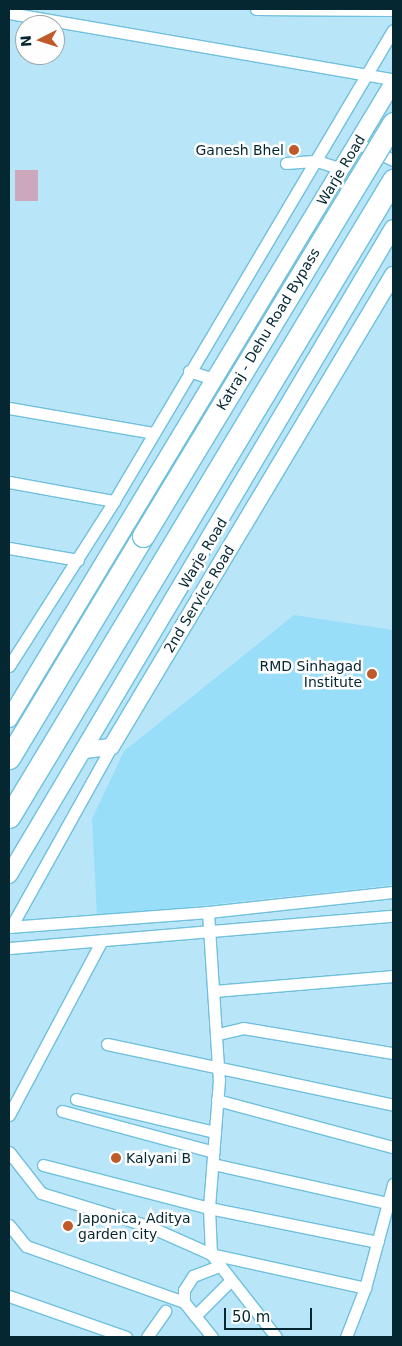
<!DOCTYPE html>
<style>
body{margin:0}
#map{position:relative;width:402px;height:1346px;overflow:hidden;background:#b8e6f8;font-family:"DejaVu Sans",sans-serif}
div>[style]{position:absolute}
.built>*{inset:0;background:#98def8}
.green>*{inset:0;background:#cda8bd;transform-origin:0 0}
.roads{filter:drop-shadow(1px 0 #70c0dd) drop-shadow(-1px 0 #70c0dd) drop-shadow(0 1px #70c0dd) drop-shadow(0 -1px #70c0dd)}
.street>*{height:11px;margin:-5.5px;padding:0 5.5px;transform-origin:5.5px;border-radius:5.5px;background:#fff}
.secondary>*{height:16px;margin:-8px;padding:0 8px;transform-origin:8px;border-radius:8px;background:#fff}
.highway>*{height:21px;margin:-10.5px;padding:0 10.5px;transform-origin:10.5px;border-radius:10.5px;background:#fff}
.bridges{filter:drop-shadow(1px 0 #70c0dd) drop-shadow(-1px 0 #70c0dd) drop-shadow(0 1px #70c0dd) drop-shadow(0 -1px #70c0dd)}
.highway-bridge>*{height:21px;margin:-10.5px;padding:0 10.5px;transform-origin:10.5px;border-radius:10.5px;background:#fff}
.dots>*{width:14px;height:14px;translate:-50% -50%;box-sizing:border-box;border:2px solid #fefefe;border-radius:50%}
span{translate:-50% -50%;white-space:nowrap;text-align:center;line-height:1.15;-webkit-text-stroke:5px #fefefe;paint-order:stroke}
.poi-label{font-size:14px;color:#042732}
.right{translate:-100% -50%;text-align:right}
.left{translate:0 -50%;text-align:left}
.street-label{font-size:14px;color:#042732}
.frame{position:absolute;inset:0;border:10px solid #042732;pointer-events:none}
.north{position:absolute;left:15px;top:15px;width:50px;height:50px;box-sizing:border-box;background:#fefefe;border:1px solid #9aa8ac;border-radius:50%;rotate:265deg;font-size:14px;font-weight:700;line-height:20px;text-align:center;color:#042732}
.north::after{content:'';display:block;margin:auto;width:18px;height:22px;background:#bf5a2a;clip-path:polygon(50% 0,100% 100%,50% 72%,0 100%)}
.scale{position:absolute;left:224px;top:1308px;width:88px;height:22px;box-sizing:border-box;border:2px solid #042732;border-top:0;padding-left:6px;font-size:15px;line-height:18px;white-space:nowrap;color:#042732;-webkit-text-stroke:4px #fefefe;paint-order:stroke}
</style>
<div id="map">
<div class="built">
<div style="clip-path:polygon(294px 615px,393px 630px,393px 885px,97px 917px,92px 819px,124px 751px)"></div>
</div>
<div class="green">
<div style="left:15px;top:170px;width:23px;height:31px"></div>
</div>
<div class="roads">
<div class="street">
<div style="left:256px;top:9px;width:137px;rotate:0.4deg"></div>
<div style="left:9px;top:13px;width:390px;rotate:9.8deg"></div>
<div style="left:357px;top:143px;width:40px;rotate:25deg"></div>
<div style="left:286px;top:163px;width:31px;rotate:-4deg"></div>
<div style="left:317px;top:161px;width:26px;rotate:18deg"></div>
<div style="left:189px;top:371px;width:25px;rotate:18deg"></div>
<div style="left:9px;top:408px;width:146px;rotate:9.8deg"></div>
<div style="left:9px;top:482px;width:107px;rotate:10.3deg"></div>
<div style="left:9px;top:548px;width:70px;rotate:9.9deg"></div>
<div style="left:9px;top:666px;width:196px;rotate:-57.5deg"></div>
<div style="left:114px;top:501px;width:547px;rotate:-59.36deg"></div>
<div style="left:208px;top:912px;width:168px;rotate:86.3deg"></div>
<div style="left:219px;top:1080px;width:128px;rotate:94.5deg"></div>
<div style="left:209px;top:1208px;width:46px;rotate:87.5deg"></div>
<div style="left:211px;top:1254px;width:105px;rotate:51.9deg"></div>
<div style="left:9px;top:927px;width:200px;rotate:-4.3deg"></div>
<div style="left:208px;top:912px;width:186px;rotate:-6.2deg"></div>
<div style="left:11px;top:927px;width:206px;rotate:-60.9deg"></div>
<div style="left:9px;top:948px;width:385px;rotate:-4.8deg"></div>
<div style="left:214px;top:991px;width:180px;rotate:-4.8deg"></div>
<div style="left:218px;top:1034px;width:26px;rotate:-13deg"></div>
<div style="left:243px;top:1028px;width:152px;rotate:9.5deg"></div>
<div style="left:107px;top:1044px;width:292px;rotate:12deg"></div>
<div style="left:76px;top:1099px;width:143px;rotate:13.4deg"></div>
<div style="left:217px;top:1100px;width:182px;rotate:15deg"></div>
<div style="left:62px;top:1111px;width:157px;rotate:15.1deg"></div>
<div style="left:9px;top:1115px;width:198px;rotate:-62deg"></div>
<div style="left:9px;top:1152px;width:52px;rotate:52deg"></div>
<div style="left:41px;top:1193px;width:112px;rotate:17.1deg"></div>
<div style="left:148px;top:1226px;width:69px;rotate:24deg"></div>
<div style="left:211px;top:1254px;width:158px;rotate:12.4deg"></div>
<div style="left:213px;top:1164px;width:179px;rotate:12.6deg"></div>
<div style="left:43px;top:1165px;width:171px;rotate:14.5deg"></div>
<div style="left:209px;top:1208px;width:172px;rotate:11.4deg"></div>
<div style="left:9px;top:1225px;width:27px;rotate:51deg"></div>
<div style="left:26px;top:1246px;width:168px;rotate:19.5deg"></div>
<div style="left:184px;top:1302px;width:45px;rotate:51.3deg"></div>
<div style="left:9px;top:1296px;width:124px;rotate:19.3deg"></div>
<div style="left:184px;top:1302px;width:12px;rotate:-90deg"></div>
<div style="left:184px;top:1290px;width:17px;rotate:-57deg"></div>
<div style="left:193px;top:1276px;width:28px;rotate:-21deg"></div>
<div style="left:195px;top:1316px;width:49px;rotate:-45deg"></div>
<div style="left:147px;top:1337px;width:32px;rotate:-55deg"></div>
<div style="left:346px;top:1337px;width:53px;rotate:-68.8deg"></div>
<div style="left:365px;top:1288px;width:108px;rotate:-74.9deg"></div>
</div>
<div class="secondary">
<div style="left:9px;top:719px;width:743px;rotate:-58.88deg"></div>
<div style="left:85px;top:750px;width:26px;rotate:-7deg"></div>
<div style="left:111px;top:747px;width:550px;rotate:-59.14deg"></div>
<div style="left:9px;top:875px;width:752px;rotate:-59.31deg"></div>
</div>
<div class="highway">
<div style="left:9px;top:758px;width:259px;rotate:-58.9deg"></div>
<div style="left:9px;top:817px;width:744px;rotate:-58.92deg"></div>
</div>
</div>
<div class="bridges">
<div class="highway-bridge">
<div style="left:143px;top:536px;width:483px;rotate:-58.8deg"></div>
</div>
</div>
<div class="dots">
<div style="left:294px;top:150px;background:#bf5a2a"></div>
<div style="left:372px;top:674px;background:#bf5a2a"></div>
<div style="left:116px;top:1158px;background:#bf5a2a"></div>
<div style="left:68px;top:1226px;background:#bf5a2a"></div>
</div>
<div class="poi-label">
<span class="right" style="left:284px;top:150px">Ganesh Bhel</span>
<span class="right" style="left:362px;top:674px">RMD Sinhagad<br>Institute</span>
<span class="left" style="left:126px;top:1158px">Kalyani B</span>
<span class="left" style="left:78px;top:1226px">Japonica, Aditya<br>garden city</span>
</div>
<div class="street-label">
<span style="left:341px;top:170px;rotate:-59deg">Warje Road</span>
<span style="left:268px;top:329px;rotate:-59deg">Katraj - Dehu Road Bypass</span>
<span style="left:203px;top:553px;rotate:-59deg">Warje Road</span>
<span style="left:199px;top:599px;rotate:-59deg">2nd Service Road</span>
</div>
<div class="frame"></div>
<div class="north">N</div>
<div class="scale">50 m</div>
</div>
